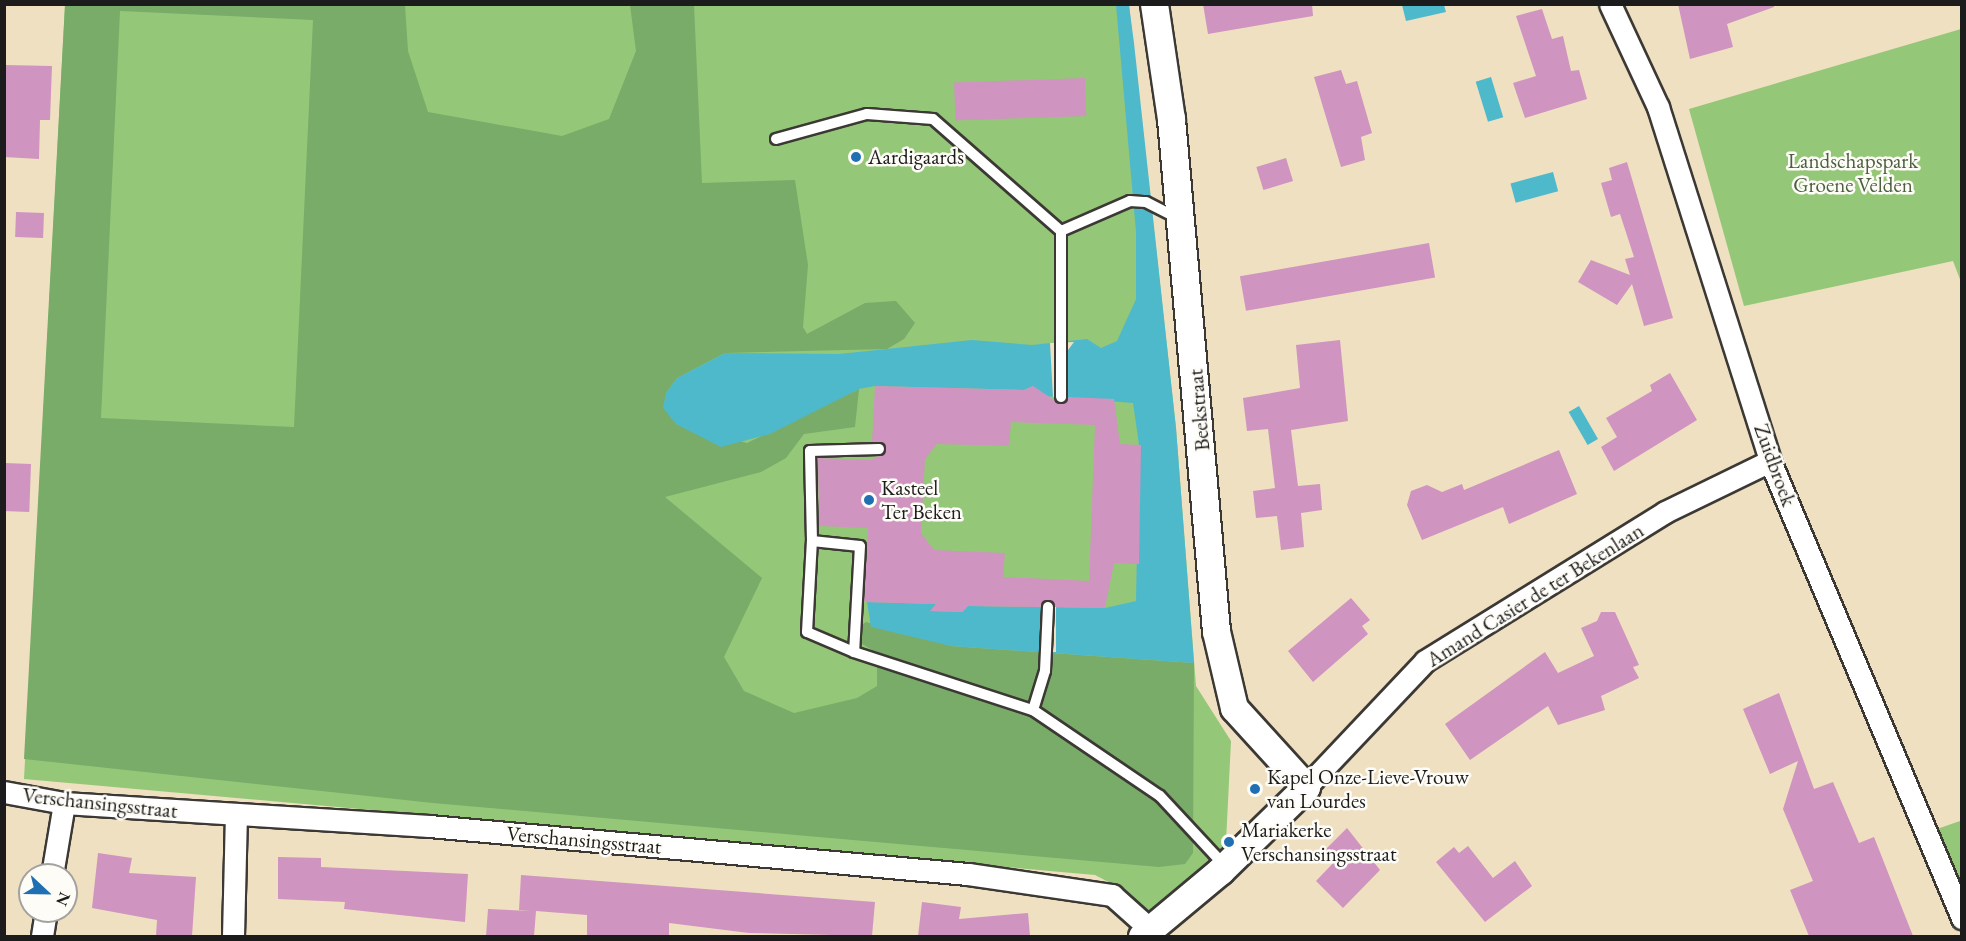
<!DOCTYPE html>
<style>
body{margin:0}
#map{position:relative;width:1966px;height:941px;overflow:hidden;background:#efe0c1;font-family:"EB Garamond",serif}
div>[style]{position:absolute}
.green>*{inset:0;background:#95c778}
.forest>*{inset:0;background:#78ac68}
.water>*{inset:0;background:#4fb9cc;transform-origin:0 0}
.pier>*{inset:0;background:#efe0c1;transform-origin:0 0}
.building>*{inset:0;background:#cf94bf;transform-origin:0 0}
.roads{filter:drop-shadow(2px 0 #3c3935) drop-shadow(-2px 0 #3c3935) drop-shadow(0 2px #3c3935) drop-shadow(0 -2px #3c3935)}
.service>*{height:10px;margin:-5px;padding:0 5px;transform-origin:5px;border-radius:5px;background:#fff}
.minor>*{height:21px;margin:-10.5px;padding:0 10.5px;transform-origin:10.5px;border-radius:10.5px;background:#fff}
.tertiary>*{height:27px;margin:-13.5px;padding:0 13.5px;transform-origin:13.5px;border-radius:13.5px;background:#fff}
.dots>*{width:16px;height:16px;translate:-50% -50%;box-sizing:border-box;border:3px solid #fdfcf7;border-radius:50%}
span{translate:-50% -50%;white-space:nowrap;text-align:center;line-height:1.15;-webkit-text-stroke:5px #fdfcf7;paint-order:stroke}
.poi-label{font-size:21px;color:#1c1c1c}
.left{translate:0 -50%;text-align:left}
.park-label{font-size:21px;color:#4c6041}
.street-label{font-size:21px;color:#1c1c1c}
.frame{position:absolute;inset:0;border:6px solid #1c1c1c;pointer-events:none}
.north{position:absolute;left:18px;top:863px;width:60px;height:60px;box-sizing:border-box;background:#fdfcf7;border:2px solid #a3a29f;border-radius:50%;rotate:112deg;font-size:16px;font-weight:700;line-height:24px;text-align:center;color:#1c1c1c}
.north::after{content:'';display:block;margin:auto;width:21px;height:27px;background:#1f6fb2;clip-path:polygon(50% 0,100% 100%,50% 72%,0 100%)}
</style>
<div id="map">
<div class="green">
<div style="clip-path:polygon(65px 5px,1129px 5px,1176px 428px,1196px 686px,1231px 741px,1226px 842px,1205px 875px,1153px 919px,1120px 888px,1095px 875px,24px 779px)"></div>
<div style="clip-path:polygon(1961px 29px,1961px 282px,1953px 261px,1744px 306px,1689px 109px)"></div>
<div style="clip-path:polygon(1960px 821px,1962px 824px,1961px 885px,1937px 829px)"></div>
</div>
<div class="forest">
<div style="clip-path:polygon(evenodd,65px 5px,405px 5px,408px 51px,428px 112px,562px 136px,609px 119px,636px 51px,630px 5px,694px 5px,702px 183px,795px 180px,808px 265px,803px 327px,807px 334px,865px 303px,896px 301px,915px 323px,904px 339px,887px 349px,725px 353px,677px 378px,666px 393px,676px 424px,747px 443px,859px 389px,855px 427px,804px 434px,786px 458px,761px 472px,665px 497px,762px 578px,724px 657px,744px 691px,794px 713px,857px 698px,877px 686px,877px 653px,859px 642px,858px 628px,866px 622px,951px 646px,1194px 663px,1193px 853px,1185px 864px,1159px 867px,433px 803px,24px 759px,65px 5px,120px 11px,313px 20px,294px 427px,101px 418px,120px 11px)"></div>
</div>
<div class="water">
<div style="clip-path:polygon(1116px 5px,1129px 5px,1134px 43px,1176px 428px,1194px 663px,951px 646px,871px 627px,867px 602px,936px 604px,931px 611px,962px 612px,968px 606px,1105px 608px,1136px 601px,1139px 445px,1133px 403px,1044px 396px,1033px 386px,1024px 390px,875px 386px,859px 389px,770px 434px,721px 447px,676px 424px,663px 408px,666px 393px,677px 378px,725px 353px,839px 354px,972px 340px,1032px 345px,1087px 339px,1101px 348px,1117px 341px,1136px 299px,1136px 232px)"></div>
<div style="clip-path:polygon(1402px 5px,1444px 5px,1446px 12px,1406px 21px)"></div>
<div style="left:1491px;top:77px;width:42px;height:16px;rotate:73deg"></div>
<div style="left:1553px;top:172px;width:20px;height:44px;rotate:75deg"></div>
<div style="left:1579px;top:406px;width:38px;height:12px;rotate:60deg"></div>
</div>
<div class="pier">
<div style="clip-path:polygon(1074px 342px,1068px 350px,1068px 397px,1053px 397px,1050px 343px)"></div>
<div style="left:1041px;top:607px;width:15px;height:45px"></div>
</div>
<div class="building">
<div style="clip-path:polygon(1203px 4px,1312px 4px,1313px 16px,1208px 34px)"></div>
<div style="clip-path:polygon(1678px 4px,1774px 4px,1774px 7px,1727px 24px,1733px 47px,1690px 59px)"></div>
<div style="clip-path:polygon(1542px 9px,1552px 39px,1563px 36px,1571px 71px,1579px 70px,1587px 99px,1525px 118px,1513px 83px,1536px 76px,1516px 16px)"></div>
<div style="clip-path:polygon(4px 65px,52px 66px,50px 120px,40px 120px,39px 159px,4px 157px)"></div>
<div style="clip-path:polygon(1341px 70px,1346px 84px,1357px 81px,1372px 133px,1361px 137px,1365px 160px,1341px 167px,1314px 77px)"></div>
<div style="left:1085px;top:78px;width:38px;height:131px;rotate:88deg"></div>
<div style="left:1286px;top:158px;width:24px;height:31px;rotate:73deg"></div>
<div style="clip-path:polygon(1627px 162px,1673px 318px,1644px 326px,1632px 284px,1617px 305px,1578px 282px,1591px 260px,1630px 275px,1625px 259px,1634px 257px,1620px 214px,1611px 217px,1601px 183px,1612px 180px,1609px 168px)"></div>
<div style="left:16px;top:212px;width:28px;height:25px;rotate:2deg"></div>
<div style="left:1429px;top:243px;width:35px;height:192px;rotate:80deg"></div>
<div style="clip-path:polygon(1340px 340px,1348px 421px,1291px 430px,1298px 486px,1320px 484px,1322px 510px,1301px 513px,1304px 547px,1281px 550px,1277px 516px,1256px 518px,1253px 491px,1275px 488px,1268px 429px,1247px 431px,1243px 398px,1300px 388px,1296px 345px)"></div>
<div style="clip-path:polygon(1670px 373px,1697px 420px,1614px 471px,1601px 447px,1617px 437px,1606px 418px,1652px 391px,1650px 385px)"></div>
<div style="clip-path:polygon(evenodd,875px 386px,1024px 390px,1033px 386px,1060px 404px,1068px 397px,1114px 399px,1120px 444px,1141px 445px,1139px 564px,1114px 563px,1105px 608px,1055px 607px,1048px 600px,1040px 607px,968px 606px,962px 612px,930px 611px,936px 604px,864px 602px,868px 528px,819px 526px,818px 458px,871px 460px,885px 453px,883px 443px,872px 442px,875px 386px,1011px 422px,1095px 425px,1089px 581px,1003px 577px,1005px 553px,934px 550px,921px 533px,925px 459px,937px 444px,1009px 446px,1011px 422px)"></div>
<div style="clip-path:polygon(1559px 450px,1577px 494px,1509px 524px,1503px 507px,1422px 540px,1407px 505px,1411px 491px,1427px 485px,1442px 492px,1462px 484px,1464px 490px)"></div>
<div style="left:4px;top:463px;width:27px;height:48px;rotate:2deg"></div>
<div style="clip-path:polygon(1351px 598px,1370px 620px,1362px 626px,1368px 634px,1313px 682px,1288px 651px)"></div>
<div style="clip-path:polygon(1601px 612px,1615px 612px,1639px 665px,1633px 667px,1639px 678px,1601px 696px,1605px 710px,1558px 725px,1548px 706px,1470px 760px,1445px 724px,1545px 652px,1558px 673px,1594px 656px,1581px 628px,1597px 621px)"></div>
<div style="clip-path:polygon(1779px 693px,1814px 789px,1833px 782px,1859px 843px,1874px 837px,1913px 936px,1809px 936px,1790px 890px,1813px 881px,1783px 809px,1798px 761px,1770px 774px,1743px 709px)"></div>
<div style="clip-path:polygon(1347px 828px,1380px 870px,1343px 908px,1316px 881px,1336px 860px,1325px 850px)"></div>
<div style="clip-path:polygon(1468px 846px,1493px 878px,1515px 861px,1532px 886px,1485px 922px,1436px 862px,1454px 847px,1459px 853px)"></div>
<div style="clip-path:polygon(98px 853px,132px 858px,129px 873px,196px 877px,192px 936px,156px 936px,157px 920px,92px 908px)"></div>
<div style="clip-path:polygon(278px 857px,321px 858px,321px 867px,468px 874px,465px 922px,344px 909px,345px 902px,278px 899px)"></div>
<div style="clip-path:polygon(521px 875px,875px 902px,872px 936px,749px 933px,669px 923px,669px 936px,587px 936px,587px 915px,536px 911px,534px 936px,486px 936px,488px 909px,531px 911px,519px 910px)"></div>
<div style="clip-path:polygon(922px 902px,961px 907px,959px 919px,1028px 913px,1030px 936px,918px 936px)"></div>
</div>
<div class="roads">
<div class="service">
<div style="left:776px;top:139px;width:94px;rotate:-15.4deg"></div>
<div style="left:867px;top:114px;width:66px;rotate:4.3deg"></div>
<div style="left:933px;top:119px;width:170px;rotate:41.2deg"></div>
<div style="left:1061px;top:231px;width:75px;rotate:-23.5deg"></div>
<div style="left:1130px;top:201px;width:16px;rotate:4deg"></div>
<div style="left:1146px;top:202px;width:36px;rotate:27deg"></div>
<div style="left:1061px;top:231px;width:166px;rotate:90deg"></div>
<div style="left:812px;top:541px;width:90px;rotate:-91.3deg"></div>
<div style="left:810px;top:451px;width:69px;rotate:-1.7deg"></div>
<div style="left:854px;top:652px;width:51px;rotate:-156.9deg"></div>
<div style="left:807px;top:632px;width:91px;rotate:-86.9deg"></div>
<div style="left:812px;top:541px;width:48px;rotate:5.9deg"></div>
<div style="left:860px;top:546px;width:106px;rotate:93.2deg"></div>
<div style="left:854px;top:652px;width:188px;rotate:18deg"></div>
<div style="left:1033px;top:710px;width:153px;rotate:34.1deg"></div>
<div style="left:1160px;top:796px;width:96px;rotate:47.1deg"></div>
<div style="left:1033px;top:710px;width:41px;rotate:-72.9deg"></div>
<div style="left:1045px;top:671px;width:64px;rotate:-87.3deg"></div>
</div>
<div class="minor">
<div style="left:1610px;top:4px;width:114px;rotate:65deg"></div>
<div style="left:1658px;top:107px;width:371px;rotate:72.4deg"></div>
<div style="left:1770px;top:461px;width:496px;rotate:67.2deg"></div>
<div style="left:1306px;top:787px;width:173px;rotate:-46.6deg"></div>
<div style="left:1425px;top:661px;width:282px;rotate:-31.8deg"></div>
<div style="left:1665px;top:512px;width:117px;rotate:-25.9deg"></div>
<div style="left:4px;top:792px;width:61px;rotate:10.4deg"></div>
<div style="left:64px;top:803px;width:366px;rotate:3.6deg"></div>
<div style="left:429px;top:826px;width:541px;rotate:5.09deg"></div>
<div style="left:968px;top:874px;width:146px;rotate:8.3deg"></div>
<div style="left:1112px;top:895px;width:51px;rotate:41.8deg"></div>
<div style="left:52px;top:875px;width:73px;rotate:-80.5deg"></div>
<div style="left:42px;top:936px;width:25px;rotate:-81deg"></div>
<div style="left:233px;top:936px;width:120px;rotate:-88.6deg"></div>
</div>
<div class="tertiary">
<div style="left:1142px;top:936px;width:102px;rotate:-39.8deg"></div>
<div style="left:1220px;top:871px;width:120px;rotate:-44.3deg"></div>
<div style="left:1306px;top:787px;width:107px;rotate:-132.3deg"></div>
<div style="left:1234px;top:708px;width:79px;rotate:-103.2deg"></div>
<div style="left:1216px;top:631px;width:514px;rotate:-95.02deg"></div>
<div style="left:1171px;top:119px;width:116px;rotate:-98.4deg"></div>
</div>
</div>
<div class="dots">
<div style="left:856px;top:157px;background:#1f6fb2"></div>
<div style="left:869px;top:500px;background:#1f6fb2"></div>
<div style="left:1255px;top:789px;background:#1f6fb2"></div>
<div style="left:1229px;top:842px;background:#1f6fb2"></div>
</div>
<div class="poi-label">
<span class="left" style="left:868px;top:157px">Aardigaards</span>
<span class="left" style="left:881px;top:500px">Kasteel<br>Ter Beken</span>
<span class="left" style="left:1267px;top:789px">Kapel Onze-Lieve-Vrouw<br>van Lourdes</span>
<span class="left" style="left:1241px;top:842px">Mariakerke<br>Verschansingsstraat</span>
</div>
<div class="park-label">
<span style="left:1853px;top:173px">Landschapspark<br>Groene Velden</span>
</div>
<div class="street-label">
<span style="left:1199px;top:410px;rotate:-95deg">Beekstraat</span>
<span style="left:1775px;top:465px;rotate:70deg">Zuidbroek</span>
<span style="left:1535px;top:595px;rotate:-32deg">Amand Casier de ter Bekenlaan</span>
<span style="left:100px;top:803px;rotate:6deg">Verschansingsstraat</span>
<span style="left:584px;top:840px;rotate:5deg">Verschansingsstraat</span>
</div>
<div class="frame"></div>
<div class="north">N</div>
</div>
